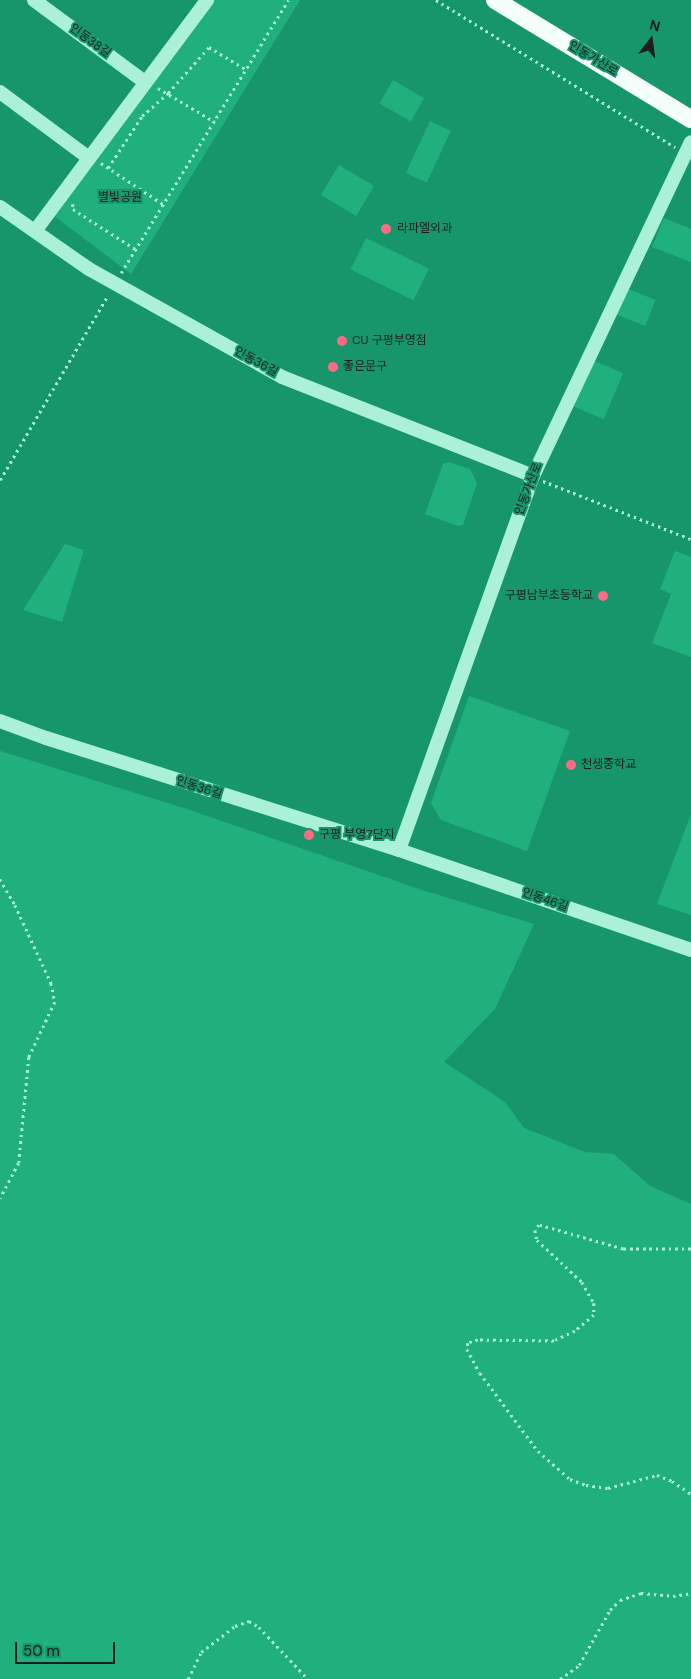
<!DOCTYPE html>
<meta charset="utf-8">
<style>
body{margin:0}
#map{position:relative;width:691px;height:1679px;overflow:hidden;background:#17966c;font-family:"DM Sans","Noto Sans KR",sans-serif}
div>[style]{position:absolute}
.green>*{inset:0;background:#20b07e;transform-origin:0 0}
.path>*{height:2.5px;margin-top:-1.25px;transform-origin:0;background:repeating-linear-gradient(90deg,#aaf1d8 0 2.5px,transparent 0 6.5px)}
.minor>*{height:14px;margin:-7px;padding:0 7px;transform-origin:7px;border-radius:7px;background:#aaf1d8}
.major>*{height:18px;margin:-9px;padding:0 9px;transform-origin:9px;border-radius:9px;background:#f4fffc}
.dots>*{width:14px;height:14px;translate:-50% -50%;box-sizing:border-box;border:2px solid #17966c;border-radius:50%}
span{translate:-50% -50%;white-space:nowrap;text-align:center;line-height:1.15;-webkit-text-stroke:4px #17966c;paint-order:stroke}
.street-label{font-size:12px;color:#1d1d1d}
.park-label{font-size:12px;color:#1b1d1c}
.poi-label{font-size:12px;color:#1d1d1d}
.left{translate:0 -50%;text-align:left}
.right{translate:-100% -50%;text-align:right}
.north{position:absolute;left:626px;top:15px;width:50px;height:50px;-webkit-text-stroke:4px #17966c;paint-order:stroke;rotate:15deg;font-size:14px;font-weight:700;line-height:20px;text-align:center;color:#1d1d1d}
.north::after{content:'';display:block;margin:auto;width:18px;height:22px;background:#1d1d1d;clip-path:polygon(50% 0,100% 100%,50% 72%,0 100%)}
.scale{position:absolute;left:15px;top:1642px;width:100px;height:22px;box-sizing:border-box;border:2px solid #1d1d1d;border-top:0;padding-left:6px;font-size:15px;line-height:18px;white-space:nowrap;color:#1d1d1d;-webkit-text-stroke:4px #17966c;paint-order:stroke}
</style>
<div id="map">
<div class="green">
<div style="clip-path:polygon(199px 0,300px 0,131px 274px,49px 212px)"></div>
<div style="left:393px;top:80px;width:36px;height:27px;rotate:30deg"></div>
<div style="left:430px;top:121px;width:23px;height:57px;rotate:25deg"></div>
<div style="left:339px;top:165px;width:41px;height:35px;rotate:31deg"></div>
<div style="clip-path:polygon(664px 218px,691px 229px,691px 262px,652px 247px)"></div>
<div style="left:366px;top:238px;width:70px;height:35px;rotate:26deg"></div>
<div style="left:626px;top:288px;width:32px;height:28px;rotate:22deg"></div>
<div style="left:592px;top:360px;width:34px;height:50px;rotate:23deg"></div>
<div style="clip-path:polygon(449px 462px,470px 469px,477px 483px,463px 525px,458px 526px,425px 514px,443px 464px)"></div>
<div style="clip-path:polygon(65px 544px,84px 550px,62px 622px,23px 610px)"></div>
<div style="clip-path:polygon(675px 551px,691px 557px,691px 657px,652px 643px,671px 594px,660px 589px)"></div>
<div style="clip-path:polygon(469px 696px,570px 731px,527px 851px,441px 820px,431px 803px)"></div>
<div style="clip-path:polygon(0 751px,187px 809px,422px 890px,534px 924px,495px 1009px,444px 1062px,505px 1102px,524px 1128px,585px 1152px,614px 1154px,650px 1186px,691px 1204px,691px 1679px,0 1679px)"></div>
<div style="clip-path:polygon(691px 814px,691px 915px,657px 904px)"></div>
</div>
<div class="path">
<div style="left:436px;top:0;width:281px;rotate:31.6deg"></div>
<div style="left:158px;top:88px;width:66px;rotate:30.8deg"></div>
<div style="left:101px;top:163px;width:74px;rotate:33.5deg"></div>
<div style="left:108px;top:168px;width:62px;rotate:-56.8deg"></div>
<div style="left:142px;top:116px;width:35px;rotate:-41deg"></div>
<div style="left:168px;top:93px;width:62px;rotate:-48.3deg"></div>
<div style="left:209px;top:47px;width:44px;rotate:31.2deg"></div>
<div style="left:73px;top:204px;width:5px;rotate:90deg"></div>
<div style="left:73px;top:209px;width:74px;rotate:32.8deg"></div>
<div style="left:121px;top:273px;width:320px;rotate:-58.5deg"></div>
<div style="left:0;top:480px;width:214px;rotate:-59.7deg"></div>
<div style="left:543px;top:481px;width:159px;rotate:21.4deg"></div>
<div style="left:0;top:879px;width:30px;rotate:60deg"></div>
<div style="left:15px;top:905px;width:86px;rotate:65.2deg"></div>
<div style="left:51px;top:983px;width:19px;rotate:78deg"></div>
<div style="left:55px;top:1002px;width:61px;rotate:115.3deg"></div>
<div style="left:29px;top:1057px;width:106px;rotate:95.4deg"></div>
<div style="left:19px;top:1163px;width:40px;rotate:118deg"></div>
<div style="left:691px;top:1249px;width:68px;rotate:180deg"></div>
<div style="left:623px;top:1249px;width:87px;rotate:-164.1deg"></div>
<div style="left:539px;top:1225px;width:6px;rotate:129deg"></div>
<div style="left:535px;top:1230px;width:10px;rotate:79deg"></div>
<div style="left:537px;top:1240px;width:62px;rotate:43deg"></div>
<div style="left:582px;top:1282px;width:24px;rotate:60deg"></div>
<div style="left:594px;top:1303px;width:12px;rotate:90deg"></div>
<div style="left:594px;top:1315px;width:25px;rotate:140deg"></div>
<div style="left:575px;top:1331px;width:23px;rotate:155deg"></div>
<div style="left:554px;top:1341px;width:76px;rotate:-179.2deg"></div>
<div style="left:478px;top:1340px;width:10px;rotate:163deg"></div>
<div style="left:468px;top:1343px;width:6px;rotate:99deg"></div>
<div style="left:467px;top:1349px;width:27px;rotate:62deg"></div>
<div style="left:480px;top:1373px;width:97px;rotate:53.4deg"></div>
<div style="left:538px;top:1451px;width:43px;rotate:41.2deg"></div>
<div style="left:570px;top:1479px;width:17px;rotate:21deg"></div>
<div style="left:586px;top:1485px;width:22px;rotate:8deg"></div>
<div style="left:608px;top:1488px;width:51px;rotate:-14.9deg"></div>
<div style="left:657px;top:1475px;width:16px;rotate:22deg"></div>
<div style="left:672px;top:1481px;width:23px;rotate:34deg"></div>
<div style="left:188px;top:1679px;width:30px;rotate:-64deg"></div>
<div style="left:201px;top:1652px;width:43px;rotate:-37.4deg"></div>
<div style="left:235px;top:1626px;width:15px;rotate:-20deg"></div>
<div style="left:249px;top:1621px;width:12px;rotate:31deg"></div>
<div style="left:259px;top:1627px;width:71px;rotate:46.7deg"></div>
<div style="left:560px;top:1679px;width:24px;rotate:-36deg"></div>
<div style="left:579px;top:1665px;width:63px;rotate:-60.6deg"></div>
<div style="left:610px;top:1610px;width:14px;rotate:-45deg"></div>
<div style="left:620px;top:1600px;width:22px;rotate:-18deg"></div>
<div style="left:641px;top:1593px;width:32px;rotate:5deg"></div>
<div style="left:673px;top:1596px;width:18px;rotate:-9deg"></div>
</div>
<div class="minor">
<div style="left:34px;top:0;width:138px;rotate:36.5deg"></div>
<div style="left:0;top:92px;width:111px;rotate:36.6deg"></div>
<div style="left:0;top:207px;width:108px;rotate:34.9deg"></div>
<div style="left:89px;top:269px;width:221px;rotate:29.2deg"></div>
<div style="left:282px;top:377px;width:270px;rotate:21.5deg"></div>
<div style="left:35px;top:231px;width:288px;rotate:-53.3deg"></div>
<div style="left:0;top:721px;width:49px;rotate:20.3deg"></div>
<div style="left:46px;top:738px;width:370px;rotate:17.6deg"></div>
<div style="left:399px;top:850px;width:309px;rotate:18.9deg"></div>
<div style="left:399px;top:850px;width:397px;rotate:-70.3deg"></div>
<div style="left:533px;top:476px;width:369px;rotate:-64.7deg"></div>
</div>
<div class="major">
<div style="left:495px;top:0;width:229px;rotate:31.3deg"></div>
</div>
<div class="dots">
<div style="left:386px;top:229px;background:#ff6a85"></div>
<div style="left:342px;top:341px;background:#ff6a85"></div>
<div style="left:333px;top:367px;background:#ff6a85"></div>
<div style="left:603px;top:596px;background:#ff6a85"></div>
<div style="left:571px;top:765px;background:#ff6a85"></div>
<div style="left:309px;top:835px;background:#ff6a85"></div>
</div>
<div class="street-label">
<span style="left:90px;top:41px;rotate:36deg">인동38길</span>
<span style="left:593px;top:59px;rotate:31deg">인동가산로</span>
<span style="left:256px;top:362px;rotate:29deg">인동36길</span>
<span style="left:529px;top:489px;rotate:-69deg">인동가산로</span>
<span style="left:199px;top:788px;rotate:18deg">인동36길</span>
<span style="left:545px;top:900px;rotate:19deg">인동46길</span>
</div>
<div class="park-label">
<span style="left:120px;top:198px">별빛공원</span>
</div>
<div class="poi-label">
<span class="left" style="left:397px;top:229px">라파엘외과</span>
<span class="left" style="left:352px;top:341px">CU 구평부영점</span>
<span class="left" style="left:343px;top:367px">좋은문구</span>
<span class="right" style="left:593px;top:596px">구평남부초등학교</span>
<span class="left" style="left:581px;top:765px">천생중학교</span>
<span class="left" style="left:319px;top:835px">구평 부영7단지</span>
</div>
<div class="north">N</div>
<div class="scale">50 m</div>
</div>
